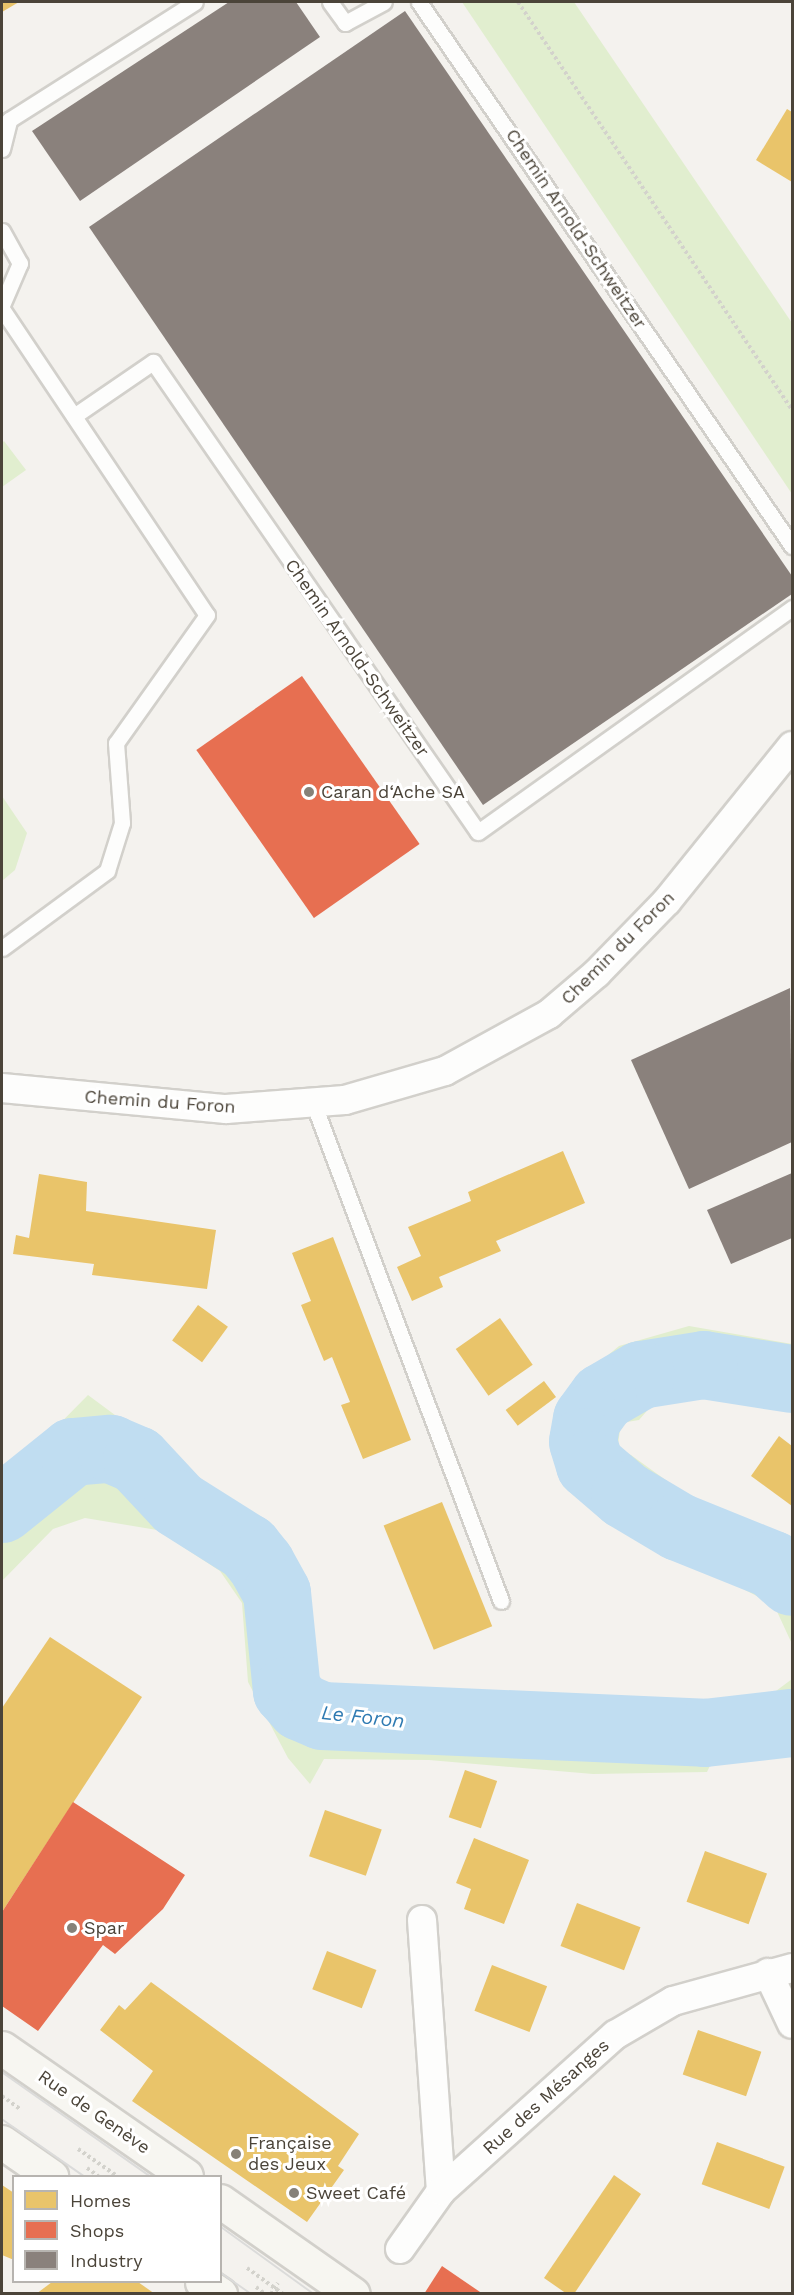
<!DOCTYPE html>
<meta charset="utf-8">
<style>
body{margin:0}
#map{position:relative;width:794px;height:2295px;overflow:hidden;background:#f4f2ee;font-family:"Work Sans",sans-serif}
div>[style]{position:absolute}
.green>*{inset:0;background:#e1eecf}
.homes>*{inset:0;background:#e9c46a;transform-origin:0 0}
.shops>*{inset:0;background:#e76f51;transform-origin:0 0}
.industry>*{inset:0;background:#8a817c}
.river>*{height:68px;margin:-34px;padding:0 34px;transform-origin:34px;border-radius:34px;background:#c0ddf1}
.path>*{height:4px;margin-top:-2px;transform-origin:0;background:repeating-linear-gradient(90deg,#d3d2cc 0 3px,transparent 0 6px)}
.roads{filter:drop-shadow(2px 0 #d2d0cb) drop-shadow(-2px 0 #d2d0cb) drop-shadow(0 2px #d2d0cb) drop-shadow(0 -2px #d2d0cb)}
.lane>*{height:15px;margin:-7.5px;padding:0 7.5px;transform-origin:7.5px;border-radius:7.5px;background:#fdfdfc}
.street>*{height:28px;margin:-14px;padding:0 14px;transform-origin:14px;border-radius:14px;background:#fdfdfc}
.secondary>*{height:33px;margin:-16.5px;padding:0 16.5px;transform-origin:16.5px;border-radius:16.5px;background:#f7f6f1}
.tram>*{height:1.5px;margin:-0.75px;padding:0 0.75px;transform-origin:0.75px;border-radius:0.75px;background:#dbdbda}
.dots>*{width:16px;height:16px;translate:-50% -50%;box-sizing:border-box;border:3px solid #fff;border-radius:50%}
span{translate:-50% -50%;white-space:nowrap;text-align:center;line-height:1.15;-webkit-text-stroke:6px #fff;paint-order:stroke}
.street-label{font-size:18px;color:#4b4439}
.poi-label{font-size:18px;color:#4b4439}
.left{translate:0 -50%;text-align:left}
.water-label{font-size:20px;color:#2e7ab2;font-style:italic}
.frame{position:absolute;inset:0;border:3px solid #4b4439;pointer-events:none}
.legend{position:absolute;left:12px;top:2175px;width:210px;height:108px;box-sizing:border-box;background:#fff;border:2px solid #b7b4b0;margin:0;padding:8px 10px;list-style:none;font-size:18px;color:#4b4439}
.legend li{display:flex;align-items:center;gap:12px;height:30px}
.legend b{width:30px;border:2px solid #b7b4b0}
</style>
<div id="map">
<div class="green">
<div style="clip-path:polygon(462px 2px,574px 2px,792px 323px,792px 494px)"></div>
<div style="clip-path:polygon(4px 441px,26px 470px,2px 487px,2px 443px)"></div>
<div style="clip-path:polygon(2px 796px,27px 833px,15px 870px,2px 881px)"></div>
<div style="clip-path:polygon(689px 1326px,792px 1344px,792px 1369px,717px 1354px,669px 1355px,633px 1365px,590px 1390px,572px 1429px,572px 1453px,588px 1482px,627px 1514px,751px 1565px,783px 1588px,792px 1601px,792px 1644px,774px 1605px,609px 1520px,573px 1484px,560px 1462px,561px 1415px,570px 1391px,589px 1371px,619px 1346px)"></div>
<div style="clip-path:polygon(680px 1378px,734px 1381px,726px 1396px,677px 1393px,652px 1405px,639px 1420px,621px 1423px,617px 1451px,631px 1455px,667px 1481px,671px 1496px,687px 1504px,681px 1514px,602px 1463px,594px 1440px,599px 1414px,612px 1399px)"></div>
<div style="clip-path:polygon(88px 1395px,146px 1438px,299px 1582px,312px 1695px,551px 1704px,752px 1698px,772px 1694px,792px 1679px,792px 1706px,783px 1712px,669px 1721px,315px 1703px,322px 1732px,716px 1753px,707px 1772px,593px 1774px,429px 1760px,324px 1759px,310px 1784px,288px 1758px,248px 1682px,242px 1603px,220px 1571px,157px 1530px,85px 1518px,53px 1529px,2px 1581px,2px 1469px,14px 1470px)"></div>
</div>
<div class="homes">
<div style="clip-path:polygon(2px 2px,19px 2px,2px 12px)"></div>
<div style="clip-path:polygon(787px 109px,792px 112px,792px 182px,756px 160px)"></div>
<div style="clip-path:polygon(563px 1151px,585px 1203px,496px 1241px,501px 1251px,439px 1277px,443px 1287px,412px 1301px,397px 1267px,421px 1256px,408px 1227px,471px 1201px,468px 1192px)"></div>
<div style="clip-path:polygon(39px 1174px,87px 1182px,86px 1211px,216px 1230px,207px 1289px,92px 1275px,94px 1264px,13px 1254px,16px 1235px,29px 1238px)"></div>
<div style="clip-path:polygon(333px 1237px,411px 1440px,363px 1459px,341px 1405px,350px 1402px,332px 1357px,324px 1361px,301px 1305px,311px 1301px,292px 1253px)"></div>
<div style="left:198px;top:1305px;width:37px;height:44px;rotate:36deg"></div>
<div style="left:500px;top:1318px;width:57px;height:54px;rotate:55deg"></div>
<div style="left:544px;top:1381px;width:20px;height:48px;rotate:53deg"></div>
<div style="clip-path:polygon(779px 1436px,792px 1446px,792px 1506px,751px 1476px)"></div>
<div style="left:442px;top:1502px;width:134px;height:63px;rotate:68deg"></div>
<div style="clip-path:polygon(50px 1637px,142px 1697px,2px 1912px,2px 1708px)"></div>
<div style="left:465px;top:1770px;width:34px;height:50px;rotate:19deg"></div>
<div style="left:325px;top:1810px;width:60px;height:49px;rotate:19deg"></div>
<div style="clip-path:polygon(474px 1838px,529px 1860px,504px 1924px,464px 1909px,471px 1889px,456px 1883px)"></div>
<div style="left:705px;top:1851px;width:66px;height:54px;rotate:20deg"></div>
<div style="left:577px;top:1903px;width:68px;height:46px;rotate:21deg"></div>
<div style="left:327px;top:1951px;width:53px;height:41px;rotate:21deg"></div>
<div style="left:492px;top:1965px;width:59px;height:49px;rotate:21deg"></div>
<div style="clip-path:polygon(151px 1982px,359px 2134px,338px 2166px,344px 2170px,307px 2222px,132px 2101px,153px 2071px,100px 2030px,119px 2005px,125px 2010px)"></div>
<div style="left:698px;top:2030px;width:67px;height:47px;rotate:19deg"></div>
<div style="left:717px;top:2142px;width:72px;height:45px;rotate:20deg"></div>
<div style="clip-path:polygon(614px 2175px,641px 2194px,574px 2294px,567px 2294px,544px 2278px)"></div>
<div style="clip-path:polygon(2px 2185px,14px 2193px,14px 2260px,2px 2255px)"></div>
<div style="clip-path:polygon(52px 2282px,138px 2282px,155px 2294px,36px 2294px)"></div>
</div>
<div class="shops">
<div style="left:302px;top:676px;width:205px;height:129px;rotate:55deg"></div>
<div style="clip-path:polygon(73px 1802px,185px 1875px,163px 1909px,115px 1954px,103px 1945px,38px 2031px,2px 2006px,2px 1912px)"></div>
<div style="clip-path:polygon(442px 2266px,483px 2294px,424px 2294px)"></div>
</div>
<div class="industry">
<div style="clip-path:polygon(229px 2px,296px 2px,320px 37px,80px 201px,32px 131px)"></div>
<div style="clip-path:polygon(405px 11px,792px 576px,792px 594px,483px 805px,89px 227px)"></div>
<div style="clip-path:polygon(790px 988px,792px 1142px,689px 1189px,631px 1060px)"></div>
<div style="clip-path:polygon(792px 1173px,792px 1238px,731px 1264px,707px 1210px)"></div>
</div>
<div class="river">
<div style="left:792px;top:1379px;width:89px;rotate:-171deg"></div>
<div style="left:704px;top:1365px;width:64px;rotate:171deg"></div>
<div style="left:641px;top:1375px;width:44px;rotate:149.9deg"></div>
<div style="left:603px;top:1397px;width:27px;rotate:126deg"></div>
<div style="left:587px;top:1419px;width:23px;rotate:100deg"></div>
<div style="left:583px;top:1442px;width:24px;rotate:73deg"></div>
<div style="left:590px;top:1465px;width:46px;rotate:40.6deg"></div>
<div style="left:625px;top:1495px;width:63px;rotate:30.7deg"></div>
<div style="left:679px;top:1527px;width:101px;rotate:22deg"></div>
<div style="left:773px;top:1565px;width:25px;rotate:42deg"></div>
<div style="left:2px;top:1509px;width:91px;rotate:-38.8deg"></div>
<div style="left:73px;top:1452px;width:38px;rotate:-5deg"></div>
<div style="left:111px;top:1449px;width:28px;rotate:23deg"></div>
<div style="left:137px;top:1460px;width:60px;rotate:47deg"></div>
<div style="left:178px;top:1504px;width:83px;rotate:32.2deg"></div>
<div style="left:248px;top:1548px;width:21px;rotate:51deg"></div>
<div style="left:261px;top:1564px;width:33px;rotate:61deg"></div>
<div style="left:277px;top:1593px;width:99px;rotate:84.2deg"></div>
<div style="left:287px;top:1691px;width:21px;rotate:49deg"></div>
<div style="left:301px;top:1707px;width:23px;rotate:23deg"></div>
<div style="left:322px;top:1716px;width:383px;rotate:2.5deg"></div>
<div style="left:705px;top:1733px;width:88px;rotate:-6.6deg"></div>
</div>
<div class="path">
<div style="left:518px;top:2px;width:491px;rotate:56.1deg"></div>
<div style="left:2px;top:2096px;width:22px;rotate:36deg"></div>
<div style="left:78px;top:2149px;width:47px;rotate:34.7deg"></div>
<div style="left:87px;top:2168px;width:14px;rotate:36deg"></div>
<div style="left:247px;top:2268px;width:44px;rotate:35.8deg"></div>
<div style="left:256px;top:2287px;width:11px;rotate:38deg"></div>
<div style="left:271px;top:2294px;width:13px;rotate:-58deg"></div>
</div>
<div class="roads">
<div class="lane">
<div style="left:330px;top:2px;width:26px;rotate:54deg"></div>
<div style="left:345px;top:23px;width:44px;rotate:-28.3deg"></div>
<div style="left:419px;top:2px;width:660px;rotate:55.56deg"></div>
<div style="left:2px;top:149px;width:30px;rotate:-76deg"></div>
<div style="left:9px;top:120px;width:220px;rotate:-32.4deg"></div>
<div style="left:2px;top:231px;width:37px;rotate:61deg"></div>
<div style="left:20px;top:263px;width:46px;rotate:113.2deg"></div>
<div style="left:2px;top:309px;width:368px;rotate:56.2deg"></div>
<div style="left:207px;top:615px;width:157px;rotate:125.4deg"></div>
<div style="left:116px;top:743px;width:80px;rotate:85.7deg"></div>
<div style="left:122px;top:823px;width:50px;rotate:107.4deg"></div>
<div style="left:107px;top:871px;width:130px;rotate:143.7deg"></div>
<div style="left:74px;top:416px;width:96px;rotate:-34.4deg"></div>
<div style="left:153px;top:362px;width:571px;rotate:55.34deg"></div>
<div style="left:478px;top:832px;width:386px;rotate:-35.5deg"></div>
<div style="left:314px;top:1105px;width:530px;rotate:69.34deg"></div>
</div>
<div class="street">
<div style="left:2px;top:1088px;width:225px;rotate:5.4deg"></div>
<div style="left:226px;top:1109px;width:119px;rotate:-4.3deg"></div>
<div style="left:345px;top:1100px;width:104px;rotate:-16.2deg"></div>
<div style="left:445px;top:1071px;width:119px;rotate:-28.7deg"></div>
<div style="left:549px;top:1014px;width:63px;rotate:-40.5deg"></div>
<div style="left:597px;top:973px;width:100px;rotate:-45.8deg"></div>
<div style="left:667px;top:901px;width:199px;rotate:-51.1deg"></div>
<div style="left:422px;top:1920px;width:272px;rotate:86deg"></div>
<div style="left:768px;top:1973px;width:56px;rotate:64.8deg"></div>
<div style="left:400px;top:2249px;width:71px;rotate:-54.7deg"></div>
<div style="left:441px;top:2191px;width:234px;rotate:-41.9deg"></div>
<div style="left:615px;top:2035px;width:67px;rotate:-30.4deg"></div>
<div style="left:673px;top:2001px;width:123px;rotate:-15.5deg"></div>
</div>
<div class="secondary">
<div style="left:2px;top:2048px;width:224px;rotate:34.8deg"></div>
<div style="left:2px;top:2142px;width:60px;rotate:34.8deg"></div>
<div style="left:220px;top:2201px;width:162px;rotate:35deg"></div>
<div style="left:202px;top:2282px;width:22px;rotate:34deg"></div>
</div>
</div>
<div class="tram">
<div style="left:2px;top:2072px;width:181px;rotate:35.1deg"></div>
<div style="left:2px;top:2119px;width:100px;rotate:34.8deg"></div>
<div style="left:220px;top:2226px;width:116px;rotate:35.9deg"></div>
<div style="left:220px;top:2272px;width:38px;rotate:35deg"></div>
</div>
<div class="dots">
<div style="left:309px;top:792px;background:#868178"></div>
<div style="left:72px;top:1928px;background:#868178"></div>
<div style="left:236px;top:2154px;background:#868178"></div>
<div style="left:294px;top:2193px;background:#868178"></div>
</div>
<div class="street-label">
<span style="left:576px;top:229px;rotate:56deg">Chemin Arnold-Schweitzer</span>
<span style="left:357px;top:658px;rotate:55deg">Chemin Arnold-Schweitzer</span>
<span style="left:618px;top:948px;rotate:-45deg">Chemin du Foron</span>
<span style="left:160px;top:1102px;rotate:4deg">Chemin du Foron</span>
<span style="left:546px;top:2097px;rotate:-42deg">Rue des Mésanges</span>
<span style="left:94px;top:2112px;rotate:35deg">Rue de Genève</span>
</div>
<div class="poi-label">
<span class="left" style="left:321px;top:792px">Caran d‘Ache SA</span>
<span class="left" style="left:84px;top:1928px">Spar</span>
<span class="left" style="left:248px;top:2154px">Française<br>des Jeux</span>
<span class="left" style="left:306px;top:2193px">Sweet Café</span>
</div>
<div class="water-label">
<span style="left:363px;top:1717px;rotate:6deg">Le Foron</span>
</div>
<div class="frame"></div>
<ul class="legend">
<li><b style="height:16px;background:#e9c46a"></b>Homes</li>
<li><b style="height:16px;background:#e76f51"></b>Shops</li>
<li><b style="height:16px;background:#8a817c"></b>Industry</li>
</ul>
</div>
